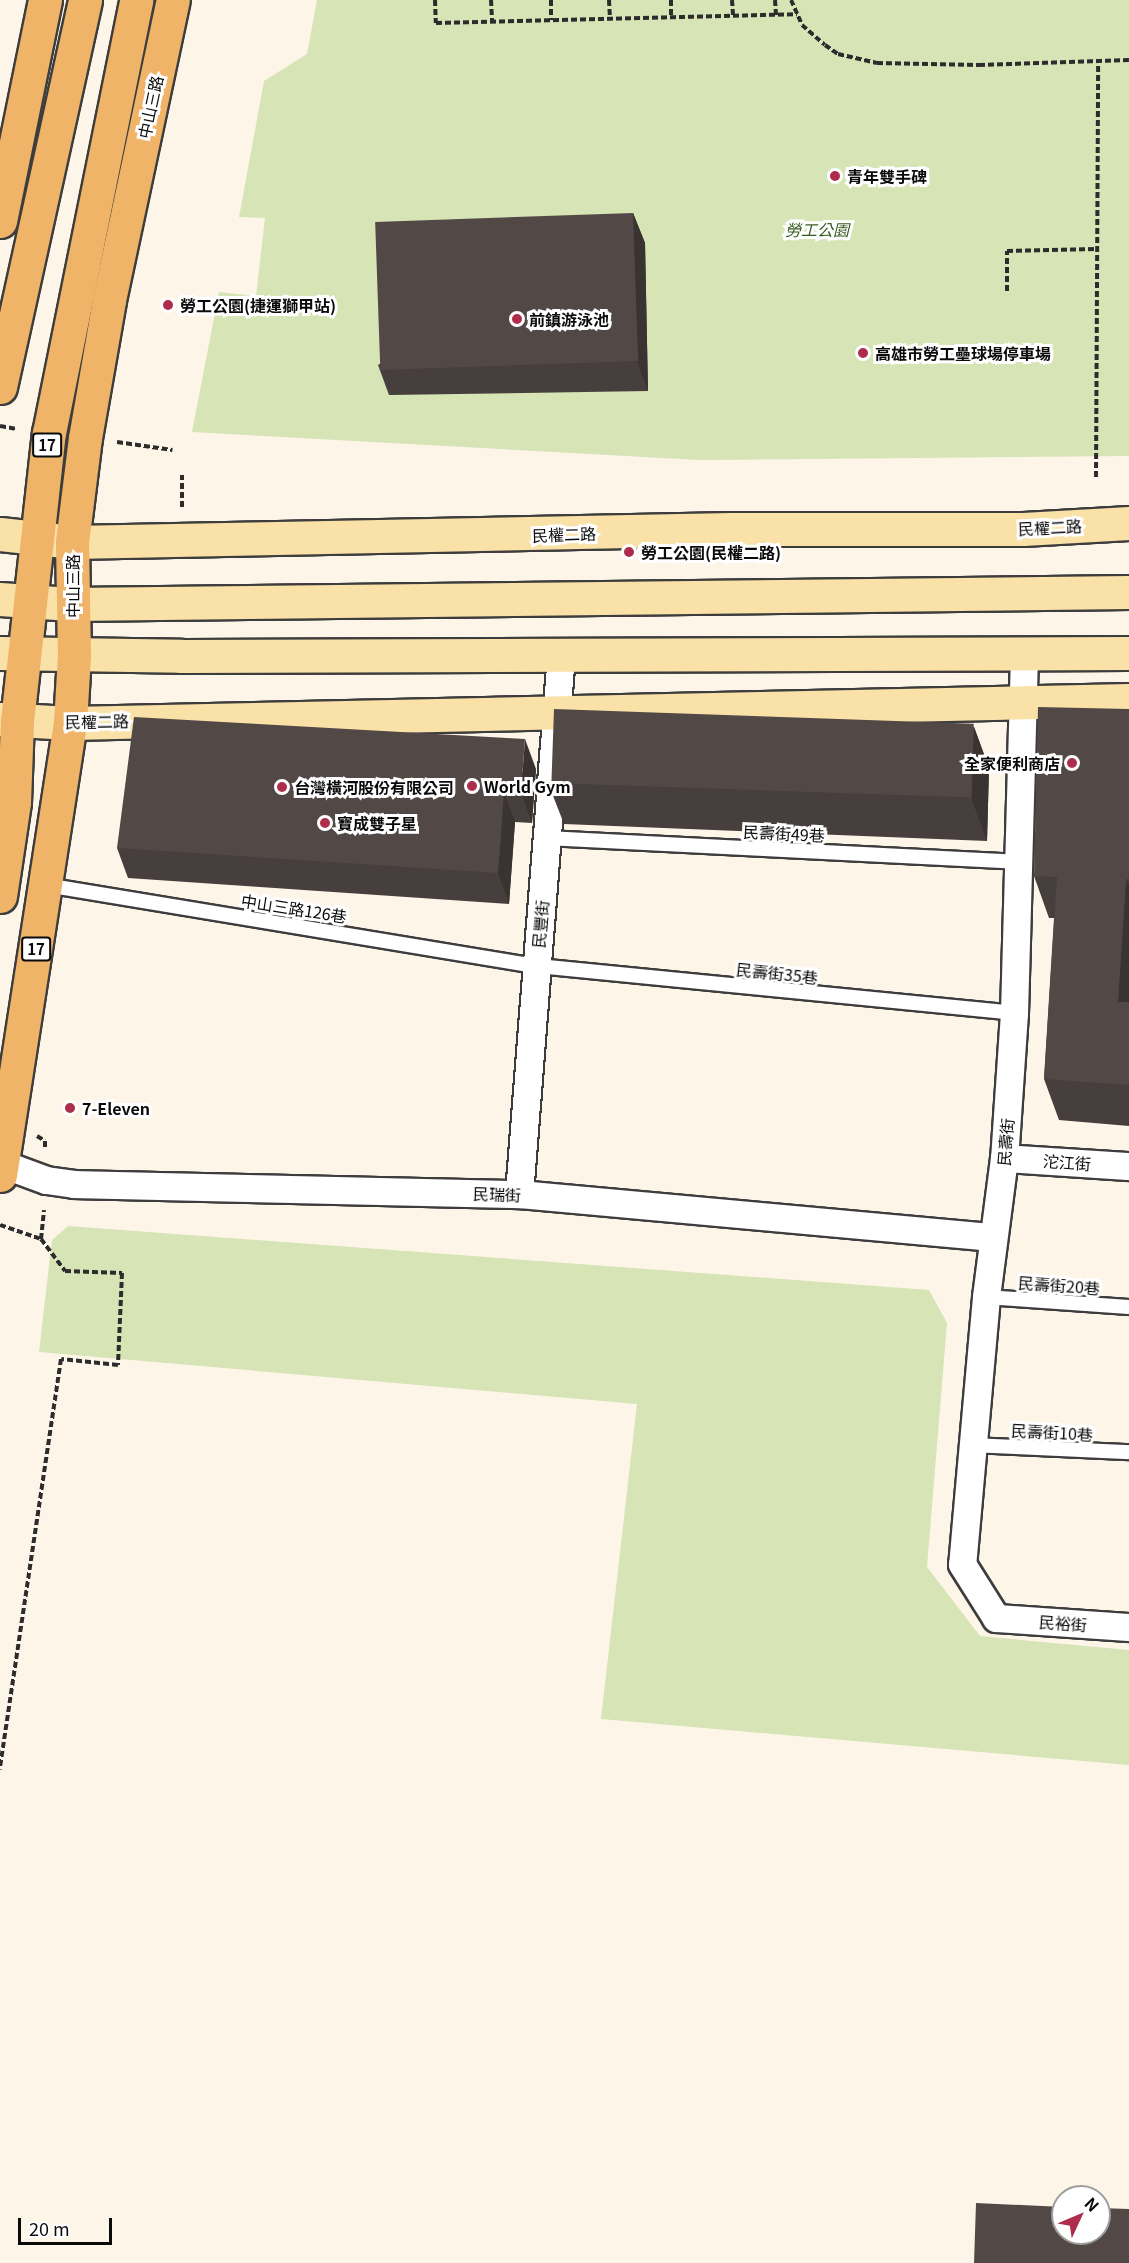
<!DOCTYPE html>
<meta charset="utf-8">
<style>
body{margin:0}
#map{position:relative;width:1129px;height:2263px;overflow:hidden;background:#fef5e9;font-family:Georgia,"Noto Sans TC",serif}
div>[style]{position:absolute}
.green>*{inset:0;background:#d7e4b6}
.path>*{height:4px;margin-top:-2px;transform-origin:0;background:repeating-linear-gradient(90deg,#2c2c2c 0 6px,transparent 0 9px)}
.roads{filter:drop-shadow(2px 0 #3d3d3d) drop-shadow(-2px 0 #3d3d3d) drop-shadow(0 2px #3d3d3d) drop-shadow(0 -2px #3d3d3d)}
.lane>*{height:14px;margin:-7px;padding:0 7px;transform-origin:7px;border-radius:7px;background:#fff}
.street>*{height:27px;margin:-13.5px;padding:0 13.5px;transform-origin:13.5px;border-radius:13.5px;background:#fff}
.secondary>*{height:33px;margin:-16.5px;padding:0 16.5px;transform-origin:16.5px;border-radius:16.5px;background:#f9e1a8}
.primary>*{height:33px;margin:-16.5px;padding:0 16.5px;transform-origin:16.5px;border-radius:16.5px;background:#efb467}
.wall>*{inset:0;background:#473f3d}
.shaded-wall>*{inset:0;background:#393332}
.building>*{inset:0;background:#524947;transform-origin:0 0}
.dots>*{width:16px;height:16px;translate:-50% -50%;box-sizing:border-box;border:3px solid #fff;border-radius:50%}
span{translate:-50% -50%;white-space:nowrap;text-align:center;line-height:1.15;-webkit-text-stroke:6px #fff;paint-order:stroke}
.shield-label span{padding:2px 4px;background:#fff;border:2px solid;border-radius:4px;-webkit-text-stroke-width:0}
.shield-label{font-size:15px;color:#0a0a0a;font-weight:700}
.street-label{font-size:16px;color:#0a0a0a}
.poi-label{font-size:16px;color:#0a0a0a;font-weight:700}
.left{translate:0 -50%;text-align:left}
.right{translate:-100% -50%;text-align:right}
.park-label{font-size:16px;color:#385c20;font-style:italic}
.north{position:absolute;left:1051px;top:2185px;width:60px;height:60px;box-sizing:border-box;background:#fff;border:2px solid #9d9d9d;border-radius:50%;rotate:46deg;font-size:16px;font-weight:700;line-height:24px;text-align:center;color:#0a0a0a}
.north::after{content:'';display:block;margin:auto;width:21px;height:27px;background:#af2d4c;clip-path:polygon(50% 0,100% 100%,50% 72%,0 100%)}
.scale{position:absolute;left:18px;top:2218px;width:94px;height:27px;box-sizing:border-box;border:3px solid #0a0a0a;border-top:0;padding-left:8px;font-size:18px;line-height:21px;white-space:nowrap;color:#0a0a0a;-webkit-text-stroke:4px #fff;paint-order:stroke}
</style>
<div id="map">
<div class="green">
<div style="clip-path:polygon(317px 0,1129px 0,1129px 456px,699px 460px,192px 432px,219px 292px,256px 296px,265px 218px,239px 217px,264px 81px,307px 54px)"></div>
<div style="clip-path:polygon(68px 1226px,929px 1290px,947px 1323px,927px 1567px,980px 1636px,1129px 1650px,1129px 1765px,601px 1719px,637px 1404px,39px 1352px,52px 1240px)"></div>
</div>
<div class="path">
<div style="left:435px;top:0;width:23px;rotate:88deg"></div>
<div style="left:436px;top:23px;width:361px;rotate:-1.4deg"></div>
<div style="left:491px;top:0;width:22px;rotate:87deg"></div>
<div style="left:551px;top:0;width:20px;rotate:90deg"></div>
<div style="left:609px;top:0;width:19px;rotate:87deg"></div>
<div style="left:671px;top:0;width:18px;rotate:90deg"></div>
<div style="left:732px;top:0;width:16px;rotate:86deg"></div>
<div style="left:775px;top:0;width:16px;rotate:86deg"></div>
<div style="left:791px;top:0;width:27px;rotate:66deg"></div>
<div style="left:802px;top:25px;width:30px;rotate:41deg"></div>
<div style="left:825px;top:45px;width:16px;rotate:35deg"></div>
<div style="left:838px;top:54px;width:40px;rotate:13deg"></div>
<div style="left:877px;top:63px;width:102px;rotate:1.1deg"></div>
<div style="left:979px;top:65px;width:150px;rotate:-1.9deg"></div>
<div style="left:1007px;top:291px;width:40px;rotate:-90deg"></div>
<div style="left:1007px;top:251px;width:89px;rotate:-1.3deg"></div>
<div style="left:0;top:426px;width:17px;rotate:10deg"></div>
<div style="left:117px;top:442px;width:56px;rotate:8.3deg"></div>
<div style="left:1096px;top:477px;width:416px;rotate:-89.7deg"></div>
<div style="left:182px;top:507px;width:32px;rotate:-90deg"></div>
<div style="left:37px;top:1136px;width:9px;rotate:32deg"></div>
<div style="left:45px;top:1141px;width:8px;rotate:90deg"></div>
<div style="left:0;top:1225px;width:43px;rotate:18.9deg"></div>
<div style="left:41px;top:1239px;width:40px;rotate:53deg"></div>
<div style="left:65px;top:1271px;width:57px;rotate:2deg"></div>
<div style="left:122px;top:1273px;width:92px;rotate:92.5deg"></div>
<div style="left:118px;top:1365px;width:57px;rotate:-174deg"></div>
<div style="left:61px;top:1359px;width:415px;rotate:98.5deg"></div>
<div style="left:41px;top:1239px;width:29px;rotate:-84deg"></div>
</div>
<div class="roads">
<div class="lane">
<div style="left:548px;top:838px;width:472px;rotate:2.9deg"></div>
<div style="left:46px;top:885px;width:498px;rotate:9.4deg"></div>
<div style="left:537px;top:966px;width:479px;rotate:5.6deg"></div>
<div style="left:986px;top:1297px;width:143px;rotate:4deg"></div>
<div style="left:973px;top:1445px;width:156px;rotate:2.6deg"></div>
</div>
<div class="street">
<div style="left:1024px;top:655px;width:358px;rotate:91.6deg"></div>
<div style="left:1014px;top:1013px;width:145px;rotate:93.9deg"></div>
<div style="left:1004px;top:1158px;width:140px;rotate:97.4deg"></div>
<div style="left:986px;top:1297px;width:268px;rotate:95.1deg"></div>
<div style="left:962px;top:1564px;width:64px;rotate:57.8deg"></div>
<div style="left:996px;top:1618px;width:133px;rotate:3.9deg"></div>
<div style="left:1004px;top:1158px;width:125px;rotate:3.7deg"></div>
<div style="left:0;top:1163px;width:49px;rotate:20.3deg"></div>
<div style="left:46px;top:1180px;width:28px;rotate:8deg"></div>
<div style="left:74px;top:1184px;width:445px;rotate:1.3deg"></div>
<div style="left:519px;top:1194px;width:476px;rotate:5.2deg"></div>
<div style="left:519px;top:1194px;width:542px;rotate:-85.55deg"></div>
</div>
<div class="secondary">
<div style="left:0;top:534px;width:72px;rotate:6.3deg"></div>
<div style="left:72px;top:542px;width:659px;rotate:-1.13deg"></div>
<div style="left:731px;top:529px;width:292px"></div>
<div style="left:1023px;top:529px;width:106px;rotate:-3.2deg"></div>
<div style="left:0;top:599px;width:70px;rotate:4.1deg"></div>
<div style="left:70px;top:604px;width:1059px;rotate:-0.65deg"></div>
<div style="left:0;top:653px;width:181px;rotate:0.9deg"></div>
<div style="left:181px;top:656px;width:948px;rotate:-0.18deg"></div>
<div style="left:0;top:719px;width:70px;rotate:3.3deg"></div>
<div style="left:70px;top:723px;width:1059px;rotate:-1.24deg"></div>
</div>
<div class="primary">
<div style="left:0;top:221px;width:226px;rotate:-78.5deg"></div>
<div style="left:0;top:387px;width:396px;rotate:-77.6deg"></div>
<div style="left:0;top:896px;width:95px;rotate:-81.5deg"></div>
<div style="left:14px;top:802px;width:81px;rotate:-87.9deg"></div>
<div style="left:17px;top:721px;width:290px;rotate:-83.7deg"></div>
<div style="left:49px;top:433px;width:442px;rotate:-78.6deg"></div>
<div style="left:0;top:1175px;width:457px;rotate:-81.2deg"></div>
<div style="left:70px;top:723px;width:67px;rotate:-86.6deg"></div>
<div style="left:74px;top:656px;width:114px;rotate:-91deg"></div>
<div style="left:72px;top:542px;width:105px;rotate:-82.9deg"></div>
<div style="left:85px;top:438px;width:140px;rotate:-80.1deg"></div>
<div style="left:109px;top:300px;width:307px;rotate:-78deg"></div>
</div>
</div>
<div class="wall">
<div style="clip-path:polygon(633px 213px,645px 243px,648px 391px,389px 395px,378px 365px)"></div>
<div style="clip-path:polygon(1129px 709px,1129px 1126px,1059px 1120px,1044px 1079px,1054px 918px,1049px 918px,1034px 876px)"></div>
<div style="clip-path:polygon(974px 727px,989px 768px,987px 841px,564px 824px,548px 783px)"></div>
<div style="clip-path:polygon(536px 769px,532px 823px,515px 822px,509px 904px,128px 878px,117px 848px)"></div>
</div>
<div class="shaded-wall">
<div style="clip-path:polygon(633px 213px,645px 243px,648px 391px,637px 361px)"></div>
<div style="clip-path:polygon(974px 727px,989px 768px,987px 841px,972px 800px)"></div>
<div style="clip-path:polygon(525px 739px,536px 769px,532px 823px,521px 792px)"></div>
<div style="clip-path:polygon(504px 792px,515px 822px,509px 904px,498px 873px)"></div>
<div style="clip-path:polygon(1126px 879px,1129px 885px,1129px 1031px,1118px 1002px)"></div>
</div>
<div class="building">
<div style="left:633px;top:213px;width:148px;height:258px;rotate:88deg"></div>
<div style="clip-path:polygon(1038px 707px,1129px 709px,1129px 879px,1126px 879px,1118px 1002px,1129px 1002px,1129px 1085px,1044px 1079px,1057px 877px,1034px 876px)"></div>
<div style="left:554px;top:709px;width:420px;height:74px;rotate:2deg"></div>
<div style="clip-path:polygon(134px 717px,525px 739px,521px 792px,504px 792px,498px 873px,117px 848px)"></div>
<div style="clip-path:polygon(976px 2203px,1063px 2207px,1063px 2233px,1099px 2233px,1099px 2208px,1129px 2209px,1129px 2263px,974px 2263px)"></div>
</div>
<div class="dots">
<div style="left:835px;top:176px;background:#af2d4c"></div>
<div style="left:168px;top:305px;background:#af2d4c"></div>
<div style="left:517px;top:319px;background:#af2d4c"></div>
<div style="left:863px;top:353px;background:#af2d4c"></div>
<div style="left:629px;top:552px;background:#af2d4c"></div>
<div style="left:1072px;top:763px;background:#af2d4c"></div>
<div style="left:472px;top:786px;background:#af2d4c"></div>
<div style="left:282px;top:787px;background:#af2d4c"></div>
<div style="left:325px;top:823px;background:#af2d4c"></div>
<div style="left:70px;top:1108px;background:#af2d4c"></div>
</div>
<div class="shield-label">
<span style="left:47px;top:445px">17</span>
<span style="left:36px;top:949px">17</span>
</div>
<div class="street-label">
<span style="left:150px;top:107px;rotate:-78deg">中山三路</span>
<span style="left:1050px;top:527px;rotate:-3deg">民權二路</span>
<span style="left:564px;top:534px;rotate:-2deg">民權二路</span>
<span style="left:72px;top:586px;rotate:-90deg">中山三路</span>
<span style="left:97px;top:721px;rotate:-1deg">民權二路</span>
<span style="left:784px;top:833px;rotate:3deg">民壽街49巷</span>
<span style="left:294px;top:908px;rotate:9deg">中山三路126巷</span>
<span style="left:540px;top:924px;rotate:-85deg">民豐街</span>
<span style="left:777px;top:973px;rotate:6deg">民壽街35巷</span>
<span style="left:1005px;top:1142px;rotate:-85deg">民壽街</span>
<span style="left:1067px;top:1162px;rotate:4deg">沱江街</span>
<span style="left:497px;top:1194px;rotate:2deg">民瑞街</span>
<span style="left:1059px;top:1285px;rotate:4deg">民壽街20巷</span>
<span style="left:1052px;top:1432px;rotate:3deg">民壽街10巷</span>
<span style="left:1063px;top:1623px;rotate:4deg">民裕街</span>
</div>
<div class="poi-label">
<span class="left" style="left:847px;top:176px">青年雙手碑</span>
<span class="left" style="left:180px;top:305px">勞工公園(捷運獅甲站)</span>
<span class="left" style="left:529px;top:319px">前鎮游泳池</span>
<span class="left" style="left:875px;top:353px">高雄市勞工壘球場停車場</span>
<span class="left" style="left:641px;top:552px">勞工公園(民權二路)</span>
<span class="right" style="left:1060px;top:763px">全家便利商店</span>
<span class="left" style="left:484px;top:786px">World Gym</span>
<span class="left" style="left:294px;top:787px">台灣橫河股份有限公司</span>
<span class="left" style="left:337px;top:823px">寶成雙子星</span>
<span class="left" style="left:82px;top:1108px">7-Eleven</span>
</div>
<div class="park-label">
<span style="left:817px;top:229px">勞工公園</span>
</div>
<div class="north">N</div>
<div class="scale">20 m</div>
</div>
